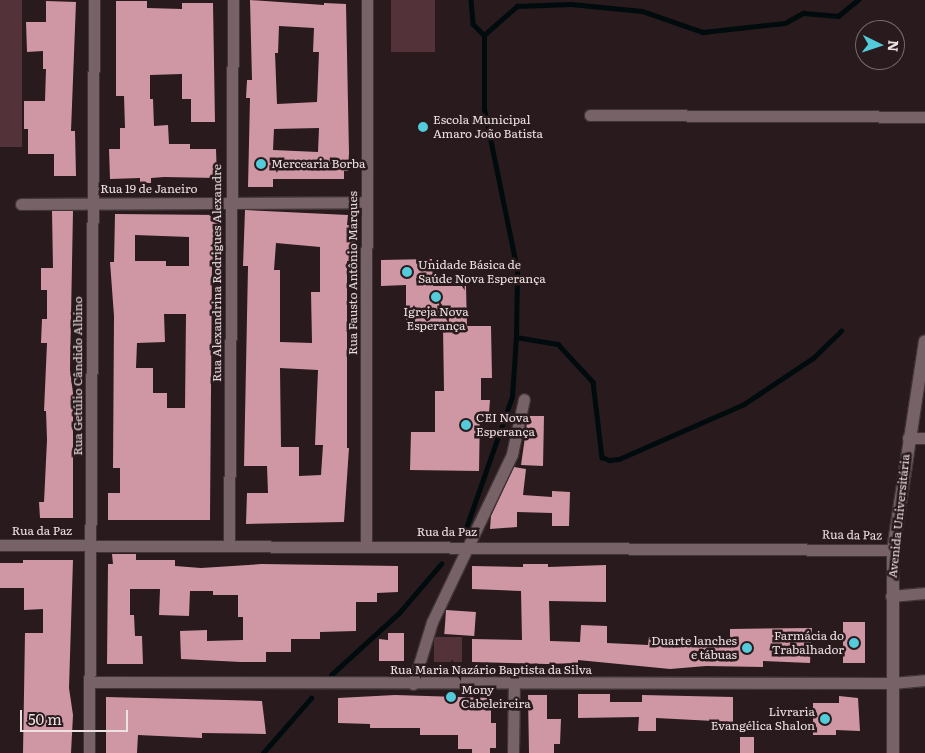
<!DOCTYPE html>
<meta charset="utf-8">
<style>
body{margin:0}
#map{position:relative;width:925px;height:753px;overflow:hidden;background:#291a1d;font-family:Literata,serif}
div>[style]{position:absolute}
.green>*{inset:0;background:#53323a;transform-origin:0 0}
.stream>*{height:4.5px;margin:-2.25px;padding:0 2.25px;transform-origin:2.25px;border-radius:2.25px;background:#000b0e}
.building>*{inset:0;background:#cf97a3;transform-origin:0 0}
.roads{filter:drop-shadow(1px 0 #413537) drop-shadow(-1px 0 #413537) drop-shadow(0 1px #413537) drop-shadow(0 -1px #413537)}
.minor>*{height:11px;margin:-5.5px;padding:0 5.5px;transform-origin:5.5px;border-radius:5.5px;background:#776367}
.secondary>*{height:12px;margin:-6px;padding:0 6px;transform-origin:6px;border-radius:6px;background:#776367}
.dots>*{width:14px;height:14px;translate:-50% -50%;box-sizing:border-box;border:2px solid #291a1d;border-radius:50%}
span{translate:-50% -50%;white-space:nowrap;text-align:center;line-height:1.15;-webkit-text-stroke:5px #291a1d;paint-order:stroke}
.poi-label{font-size:12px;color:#ede1e3}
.left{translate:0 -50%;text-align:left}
.right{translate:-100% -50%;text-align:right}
.street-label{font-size:12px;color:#ede1e3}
.north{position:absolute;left:855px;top:20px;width:50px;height:50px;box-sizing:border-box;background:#291a1d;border:1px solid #776a6c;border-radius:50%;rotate:94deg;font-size:14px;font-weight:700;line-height:20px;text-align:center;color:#ede1e3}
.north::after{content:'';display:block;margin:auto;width:18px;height:22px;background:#53cbda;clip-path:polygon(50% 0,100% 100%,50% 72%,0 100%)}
.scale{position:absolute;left:20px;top:710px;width:108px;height:22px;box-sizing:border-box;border:2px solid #ede1e3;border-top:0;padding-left:6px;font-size:15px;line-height:18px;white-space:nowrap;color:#ede1e3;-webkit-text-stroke:4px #291a1d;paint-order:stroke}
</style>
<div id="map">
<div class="green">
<div style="left:0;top:0;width:22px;height:147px"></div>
<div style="left:391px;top:0;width:44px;height:52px"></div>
<div style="left:434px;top:637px;width:28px;height:25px"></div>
</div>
<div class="stream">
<div style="left:471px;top:0;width:24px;rotate:85deg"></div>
<div style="left:473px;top:24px;width:16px;rotate:45deg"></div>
<div style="left:516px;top:337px;width:43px;rotate:9.5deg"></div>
<div style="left:558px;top:344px;width:52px;rotate:47.4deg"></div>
<div style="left:593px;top:382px;width:76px;rotate:83.2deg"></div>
<div style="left:602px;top:457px;width:8px;rotate:23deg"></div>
<div style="left:609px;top:460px;width:10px;rotate:-6deg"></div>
<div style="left:619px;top:459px;width:137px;rotate:-23.7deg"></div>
<div style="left:744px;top:404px;width:83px;rotate:-33.7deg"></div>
<div style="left:813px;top:358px;width:39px;rotate:-44deg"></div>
<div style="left:466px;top:528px;width:139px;rotate:-70.7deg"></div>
<div style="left:512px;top:397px;width:60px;rotate:-86.2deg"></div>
<div style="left:516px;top:337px;width:67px;rotate:-89.1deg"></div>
<div style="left:517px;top:270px;width:164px;rotate:-101.6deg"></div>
<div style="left:484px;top:109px;width:74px;rotate:-90deg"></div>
<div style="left:484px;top:35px;width:44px;rotate:-41.3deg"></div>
<div style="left:517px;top:6px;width:54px;rotate:-2.1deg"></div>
<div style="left:571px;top:4px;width:71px;rotate:5.6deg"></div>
<div style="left:642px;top:11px;width:65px;rotate:19deg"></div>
<div style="left:703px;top:32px;width:82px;rotate:-6.3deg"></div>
<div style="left:785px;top:23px;width:21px;rotate:-29deg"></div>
<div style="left:803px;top:13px;width:35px;rotate:5deg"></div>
<div style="left:838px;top:16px;width:26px;rotate:-39deg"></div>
<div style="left:331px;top:675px;width:92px;rotate:-42.4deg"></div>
<div style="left:399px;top:613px;width:65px;rotate:-49.4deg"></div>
<div style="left:263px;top:753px;width:73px;rotate:-48.9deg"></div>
</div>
<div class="building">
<div style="clip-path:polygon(evenodd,250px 0,324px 5px,324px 3px,346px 4px,349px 153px,348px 171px,344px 171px,344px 179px,273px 179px,273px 187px,248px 187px,250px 98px,246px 98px,247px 80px,252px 80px,250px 0,279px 26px,314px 28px,313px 52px,319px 52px,317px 102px,277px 104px,275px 53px,278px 53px,279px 26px,250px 0,319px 128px,318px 152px,273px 150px,274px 129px,319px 128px)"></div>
<div style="clip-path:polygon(46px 1px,76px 2px,71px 131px,75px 131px,76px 176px,54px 176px,54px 154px,28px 154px,28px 129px,24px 129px,24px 101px,45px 101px,46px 69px,43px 69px,43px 51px,27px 52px,26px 22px,46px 22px)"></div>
<div style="clip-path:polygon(116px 1px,147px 1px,147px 8px,182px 9px,182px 3px,213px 3px,215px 122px,191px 122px,191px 99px,182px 99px,182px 74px,150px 75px,150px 99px,153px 99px,154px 126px,168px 125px,169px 144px,190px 144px,190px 149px,216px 149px,217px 178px,164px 177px,151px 178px,151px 183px,140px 183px,140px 178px,110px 179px,109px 149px,120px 149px,120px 128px,125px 128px,124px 96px,116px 96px)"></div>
<div style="clip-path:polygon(evenodd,245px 210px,348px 215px,347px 225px,357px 225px,356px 261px,347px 261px,347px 448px,349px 448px,344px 522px,246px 524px,247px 493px,268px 493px,267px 466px,244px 466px,248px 266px,243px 266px,245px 210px,276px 243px,320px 247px,320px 292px,311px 292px,312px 343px,280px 342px,280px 270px,274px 270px,276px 243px,245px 210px,280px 368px,318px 370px,315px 445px,323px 445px,321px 475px,299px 476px,299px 447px,281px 447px,280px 368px)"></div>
<div style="clip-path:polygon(52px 211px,73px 211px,70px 370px,73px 393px,73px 518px,40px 518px,39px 502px,44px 502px,47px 440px,46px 411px,44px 411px,47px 343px,41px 343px,42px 319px,47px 319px,47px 290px,41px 290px,41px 268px,53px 268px)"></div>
<div style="clip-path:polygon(evenodd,115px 214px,220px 215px,217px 263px,212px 263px,210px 520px,108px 520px,108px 493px,120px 493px,120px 468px,113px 468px,114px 316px,110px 262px,114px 262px,115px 214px,135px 235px,189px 237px,189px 266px,166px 266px,166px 261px,135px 261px,135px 235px,115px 214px,164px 314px,186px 314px,185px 408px,167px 408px,167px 393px,153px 393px,153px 368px,136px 368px,137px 343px,165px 342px,164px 314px)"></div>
<div style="clip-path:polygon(432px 259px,433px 286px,466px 286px,467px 326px,491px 326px,492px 378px,481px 378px,481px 400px,490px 400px,489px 413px,480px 413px,479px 471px,410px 470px,411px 432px,435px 432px,435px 391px,444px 391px,443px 327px,406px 327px,406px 285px,381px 286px,381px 260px)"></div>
<div style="clip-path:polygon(528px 416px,544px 416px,543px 466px,521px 465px)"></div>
<div style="clip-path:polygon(514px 467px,526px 469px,523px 495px,552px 497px,552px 491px,570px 492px,569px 526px,552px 526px,552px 513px,517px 512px,517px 527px,490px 529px,491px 516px)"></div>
<div style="clip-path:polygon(112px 554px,136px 554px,136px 560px,175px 560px,175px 566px,201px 568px,262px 564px,398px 566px,398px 592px,377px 593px,377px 602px,356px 602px,356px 631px,320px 632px,320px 639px,291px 639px,291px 652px,266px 652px,266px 662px,241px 662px,181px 659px,180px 631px,207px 630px,207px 641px,243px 640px,243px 617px,238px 617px,238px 595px,213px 595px,213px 591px,190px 591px,189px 616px,159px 615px,160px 589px,130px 589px,130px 615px,134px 615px,135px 636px,142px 636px,143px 664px,107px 664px,108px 564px,113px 564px)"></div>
<div style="clip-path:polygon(23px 560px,73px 560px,69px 688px,73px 715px,71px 753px,23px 753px,25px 633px,43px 633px,43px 609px,24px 610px,24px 588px,0 588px,0 563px,23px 563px)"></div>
<div style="clip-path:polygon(523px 564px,548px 564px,548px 567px,606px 565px,606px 602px,549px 601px,550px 641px,580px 642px,581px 625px,607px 626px,607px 643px,648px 645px,649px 637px,707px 641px,707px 645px,730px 647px,730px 629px,812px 628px,810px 663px,763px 661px,763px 667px,706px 666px,670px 669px,578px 660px,578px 663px,547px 664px,472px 662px,472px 639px,522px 640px,521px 591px,472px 589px,472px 566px,523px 567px)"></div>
<div style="left:446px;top:610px;width:30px;height:24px;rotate:4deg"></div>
<div style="left:843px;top:622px;width:22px;height:41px"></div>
<div style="clip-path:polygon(388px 633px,404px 633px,404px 661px,379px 661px,379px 639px,388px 640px)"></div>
<div style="clip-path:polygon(578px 694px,610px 694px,610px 702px,642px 702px,642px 695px,733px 697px,733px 722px,656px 718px,656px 731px,638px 731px,639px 717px,578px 718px)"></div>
<div style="clip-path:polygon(395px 695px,491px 698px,491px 723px,496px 723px,496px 748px,490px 748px,490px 753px,472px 753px,472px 749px,458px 749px,458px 735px,420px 735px,420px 728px,370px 728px,370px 724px,338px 723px,338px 698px)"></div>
<div style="clip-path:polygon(528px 695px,547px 695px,547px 719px,561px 719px,560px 744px,554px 744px,554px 753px,529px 753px)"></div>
<div style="clip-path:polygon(839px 696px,858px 698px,860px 731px,836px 730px,836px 735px,813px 735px,813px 703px,839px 703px)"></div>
<div style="clip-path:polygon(106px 697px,262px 701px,266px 734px,202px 733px,202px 738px,138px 735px,137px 753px,106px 753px)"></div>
<div style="left:740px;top:737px;width:14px;height:16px"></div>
</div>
<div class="roads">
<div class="minor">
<div style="left:590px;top:115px;width:335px;rotate:0.3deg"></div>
<div style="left:21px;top:204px;width:346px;rotate:-0.3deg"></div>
<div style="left:908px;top:438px;width:17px"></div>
<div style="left:0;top:545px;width:893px;rotate:0.32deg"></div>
<div style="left:229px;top:546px;width:546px;rotate:-89.58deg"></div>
<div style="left:366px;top:546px;width:546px;rotate:-89.9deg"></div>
<div style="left:891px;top:596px;width:34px;rotate:-5deg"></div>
<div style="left:90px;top:682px;width:802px;rotate:0.07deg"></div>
<div style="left:892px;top:683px;width:33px;rotate:-5deg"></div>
<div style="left:413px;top:684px;width:65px;rotate:-73deg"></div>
<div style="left:432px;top:622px;width:186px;rotate:-64.5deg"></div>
<div style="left:512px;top:454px;width:56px;rotate:-77.7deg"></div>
<div style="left:89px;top:753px;width:753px;rotate:-89.62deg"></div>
<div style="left:513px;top:753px;width:69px;rotate:-89.2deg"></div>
</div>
<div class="secondary">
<div style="left:893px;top:753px;width:203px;rotate:-90deg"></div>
<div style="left:893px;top:550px;width:211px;rotate:-81.3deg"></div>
</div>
</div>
<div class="dots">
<div style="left:423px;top:127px;background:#53cbda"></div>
<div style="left:261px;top:164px;background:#53cbda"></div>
<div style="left:407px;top:272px;background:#53cbda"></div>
<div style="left:436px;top:297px;background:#53cbda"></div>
<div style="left:466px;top:425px;background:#53cbda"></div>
<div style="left:854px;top:643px;background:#53cbda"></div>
<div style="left:747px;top:648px;background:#53cbda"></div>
<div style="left:451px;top:697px;background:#53cbda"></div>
<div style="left:825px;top:719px;background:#53cbda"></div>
</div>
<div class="poi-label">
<span class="left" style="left:433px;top:127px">Escola Municipal<br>Amaro João Batista</span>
<span class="left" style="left:271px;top:164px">Mercearia Borba</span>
<span class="left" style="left:418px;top:272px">Unidade Básica de<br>Saúde Nova Esperança</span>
<span style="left:436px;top:319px">Igreja Nova<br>Esperança</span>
<span class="left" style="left:476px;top:425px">CEI Nova<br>Esperança</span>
<span class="right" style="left:844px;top:643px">Farmácia do<br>Trabalhador</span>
<span class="right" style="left:737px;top:648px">Duarte lanches<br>e tábuas</span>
<span class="left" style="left:461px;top:697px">Mony<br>Cabeleireira</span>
<span class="right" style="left:815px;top:719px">Livraria<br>Evangélica Shalon</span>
</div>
<div class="street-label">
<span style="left:149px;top:189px">Rua 19 de Janeiro</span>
<span style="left:217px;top:273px;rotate:-90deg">Rua Alexandrina Rodrigues Alexandre</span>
<span style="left:353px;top:273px;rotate:-90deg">Rua Fausto Antônio Marques</span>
<span style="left:78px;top:376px;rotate:-90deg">Rua Getúlio Cândido Albino</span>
<span style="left:899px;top:516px;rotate:-84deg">Avenida Universitária</span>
<span style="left:42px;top:531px">Rua da Paz</span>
<span style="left:447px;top:532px">Rua da Paz</span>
<span style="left:852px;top:535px;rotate:1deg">Rua da Paz</span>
<span style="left:491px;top:670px">Rua Maria Nazário Baptista da Silva</span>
</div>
<div class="north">N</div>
<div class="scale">50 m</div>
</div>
